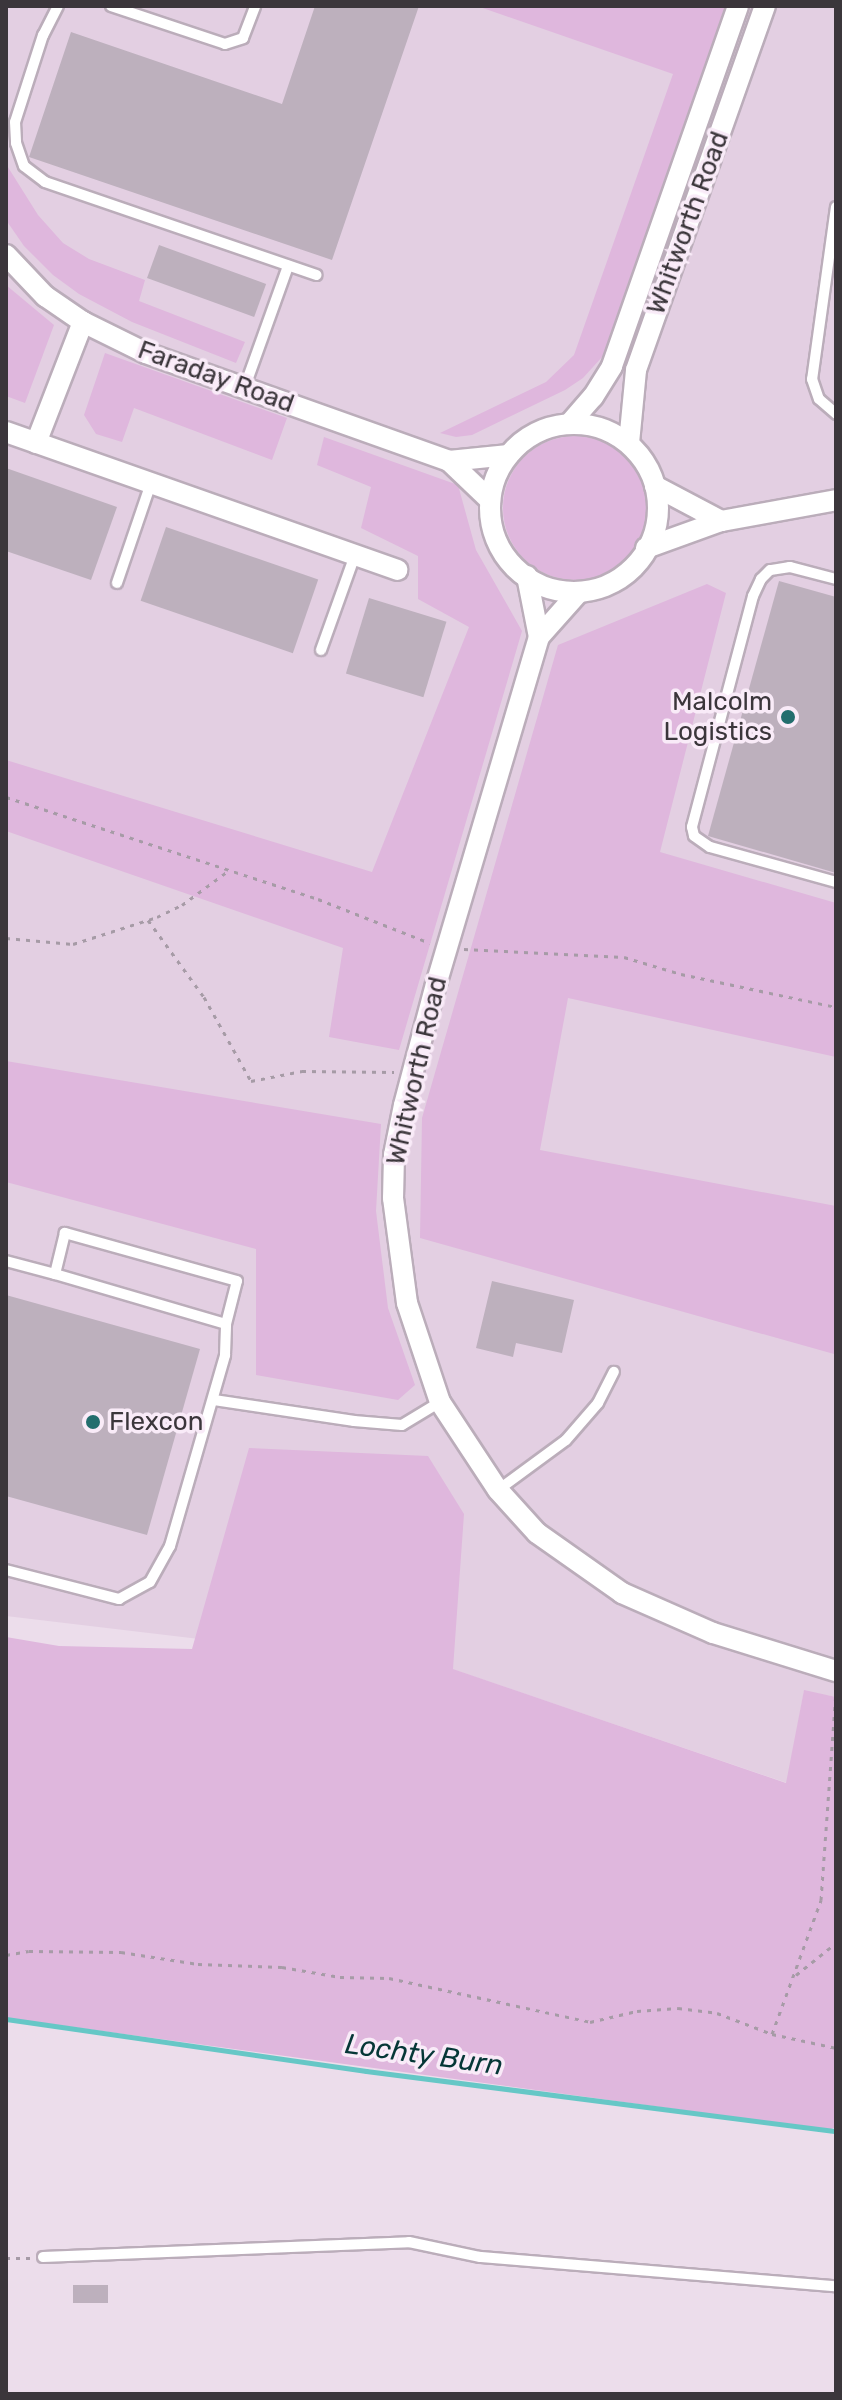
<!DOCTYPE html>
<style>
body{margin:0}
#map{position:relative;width:842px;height:2400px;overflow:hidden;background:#ecddeb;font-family:Rubik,sans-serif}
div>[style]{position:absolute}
.built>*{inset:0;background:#e3cfe2}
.green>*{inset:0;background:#dfb7dd}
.round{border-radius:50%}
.stream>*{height:5px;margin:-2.5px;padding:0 2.5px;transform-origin:2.5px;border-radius:2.5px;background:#66c7c6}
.building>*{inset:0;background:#bdb0bd;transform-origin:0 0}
.path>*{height:3px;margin-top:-1.5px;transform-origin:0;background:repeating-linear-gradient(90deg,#a69ba6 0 4px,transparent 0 10px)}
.roads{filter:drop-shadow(2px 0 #bbadba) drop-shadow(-2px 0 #bbadba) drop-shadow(0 2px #bbadba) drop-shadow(0 -2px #bbadba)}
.service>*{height:10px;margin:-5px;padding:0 5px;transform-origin:5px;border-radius:5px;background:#fff}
.minor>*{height:20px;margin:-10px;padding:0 10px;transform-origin:10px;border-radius:10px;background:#fff}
.minor>.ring{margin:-10px;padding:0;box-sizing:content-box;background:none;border:20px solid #fff;border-radius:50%}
.dots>*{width:22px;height:22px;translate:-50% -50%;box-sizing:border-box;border:4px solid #f9ebf8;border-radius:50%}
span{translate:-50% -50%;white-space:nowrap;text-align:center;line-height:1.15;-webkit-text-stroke:7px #f9ebf8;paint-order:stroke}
.street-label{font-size:26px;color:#3b363b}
.poi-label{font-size:26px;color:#3b363b}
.right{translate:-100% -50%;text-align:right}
.left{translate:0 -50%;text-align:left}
.water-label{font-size:28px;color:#063737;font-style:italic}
.frame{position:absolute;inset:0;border:8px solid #3b363b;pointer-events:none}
</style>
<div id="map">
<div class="built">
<div style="clip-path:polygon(6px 6px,836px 6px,836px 1697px,804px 1691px,787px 1783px,452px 1669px,6px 1616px)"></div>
</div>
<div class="green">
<div style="clip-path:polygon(477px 6px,725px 6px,615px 331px,603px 356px,583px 378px,565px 390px,472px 435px,456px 437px,440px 433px,546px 382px,574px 355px,673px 74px)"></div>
<div style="clip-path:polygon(6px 164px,38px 215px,63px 243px,89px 259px,145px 280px,139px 301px,245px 342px,236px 363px,132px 322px,79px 294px,53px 275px,24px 246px,6px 220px)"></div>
<div style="clip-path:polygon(6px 285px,54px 325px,25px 403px,6px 396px)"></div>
<div style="clip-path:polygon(105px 353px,287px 418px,272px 460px,134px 408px,122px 442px,96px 434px,84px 415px)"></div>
<div class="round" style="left:503px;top:436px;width:144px;height:144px"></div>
<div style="clip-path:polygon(324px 437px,458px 485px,476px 550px,522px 631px,399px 1050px,329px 1037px,343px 948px,6px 831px,6px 760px,372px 872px,469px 627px,418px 599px,418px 556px,361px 528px,371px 487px,317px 465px)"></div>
<div style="clip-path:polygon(707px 584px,726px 593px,660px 852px,836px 903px,836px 1057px,568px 998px,540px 1150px,836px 1206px,836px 1379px,834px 1354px,420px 1238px,422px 1118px,558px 645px)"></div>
<div style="clip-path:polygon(6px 1061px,381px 1124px,376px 1211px,388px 1308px,415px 1385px,398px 1400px,256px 1375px,256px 1249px,6px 1182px)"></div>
<div style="clip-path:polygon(249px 1448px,428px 1456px,464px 1514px,453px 1669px,786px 1783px,804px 1690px,836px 1697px,836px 2127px,829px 2130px,6px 2018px,6px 1637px,59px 1646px,192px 1649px)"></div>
</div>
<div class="stream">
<div style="left:6px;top:2019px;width:364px;rotate:8.2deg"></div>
<div style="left:366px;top:2071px;width:474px;rotate:7.3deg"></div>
</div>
<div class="building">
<div style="clip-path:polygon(315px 6px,419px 6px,332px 260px,29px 157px,71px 32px,282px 104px)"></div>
<div style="left:159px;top:245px;width:114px;height:35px;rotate:20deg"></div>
<div style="clip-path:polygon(6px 468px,117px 507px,91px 580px,6px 551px)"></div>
<div style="left:166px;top:527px;width:161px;height:78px;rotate:19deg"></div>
<div style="clip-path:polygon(779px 581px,836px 597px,836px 873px,708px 836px)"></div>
<div style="left:369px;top:598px;width:81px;height:79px;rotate:17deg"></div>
<div style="clip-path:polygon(492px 1281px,574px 1300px,562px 1353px,516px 1343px,513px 1357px,476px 1348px)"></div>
<div style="clip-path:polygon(6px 1295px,200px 1349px,147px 1535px,6px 1496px)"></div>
<div style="left:108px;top:2285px;width:18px;height:35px;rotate:90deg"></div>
</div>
<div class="path">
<div style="left:6px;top:797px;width:328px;rotate:18.1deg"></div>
<div style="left:318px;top:899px;width:120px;rotate:21.4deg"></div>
<div style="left:148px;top:920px;width:95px;rotate:54deg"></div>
<div style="left:204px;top:997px;width:96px;rotate:60.8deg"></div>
<div style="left:251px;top:1081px;width:52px;rotate:-11.1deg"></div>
<div style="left:302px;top:1071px;width:92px;rotate:0.6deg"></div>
<div style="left:6px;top:938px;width:67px;rotate:5.1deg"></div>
<div style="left:73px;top:944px;width:88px;rotate:-17.8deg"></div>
<div style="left:157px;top:917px;width:28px;rotate:-26deg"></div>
<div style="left:182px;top:905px;width:57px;rotate:-36.5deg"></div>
<div style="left:464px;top:949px;width:160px;rotate:2.9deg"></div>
<div style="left:624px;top:957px;width:59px;rotate:16.6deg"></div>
<div style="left:681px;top:974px;width:158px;rotate:12deg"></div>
<div style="left:6px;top:1955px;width:23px;rotate:-10deg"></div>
<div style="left:29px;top:1951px;width:92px;rotate:0.6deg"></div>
<div style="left:121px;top:1952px;width:78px;rotate:8.9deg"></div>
<div style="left:198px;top:1964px;width:84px;rotate:2deg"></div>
<div style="left:282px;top:1967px;width:59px;rotate:9.8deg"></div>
<div style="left:340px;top:1977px;width:49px;rotate:1.2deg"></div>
<div style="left:389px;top:1978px;width:206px;rotate:12.3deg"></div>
<div style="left:590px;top:2022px;width:48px;rotate:-13.2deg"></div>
<div style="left:637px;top:2011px;width:41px;rotate:-4.2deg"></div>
<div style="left:678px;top:2008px;width:39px;rotate:7deg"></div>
<div style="left:717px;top:2013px;width:59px;rotate:20.9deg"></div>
<div style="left:772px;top:2034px;width:66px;rotate:12.3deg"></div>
<div style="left:796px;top:1975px;width:51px;rotate:-38.7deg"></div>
<div style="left:772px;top:2034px;width:143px;rotate:-69.9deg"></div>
<div style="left:821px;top:1900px;width:209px;rotate:-85.9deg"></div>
<div style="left:6px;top:2258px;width:25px"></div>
</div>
<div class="roads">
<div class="service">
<div style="left:58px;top:6px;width:33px;rotate:117deg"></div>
<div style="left:43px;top:35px;width:91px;rotate:107.8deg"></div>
<div style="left:15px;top:122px;width:21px;rotate:87deg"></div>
<div style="left:16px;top:143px;width:24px;rotate:71deg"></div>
<div style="left:24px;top:166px;width:26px;rotate:37deg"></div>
<div style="left:45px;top:182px;width:287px;rotate:18.9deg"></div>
<div style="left:111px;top:6px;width:120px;rotate:18.4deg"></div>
<div style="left:225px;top:44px;width:19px;rotate:-18deg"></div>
<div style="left:243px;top:38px;width:34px;rotate:-69deg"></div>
<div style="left:836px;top:207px;width:174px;rotate:97.9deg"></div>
<div style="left:812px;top:379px;width:21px;rotate:71deg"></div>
<div style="left:819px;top:399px;width:23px;rotate:41deg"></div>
<div style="left:244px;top:389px;width:131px;rotate:-70.3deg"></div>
<div style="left:836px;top:579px;width:48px;rotate:-165.4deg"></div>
<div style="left:790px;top:567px;width:20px;rotate:171deg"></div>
<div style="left:770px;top:570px;width:13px;rotate:135deg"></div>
<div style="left:761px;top:579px;width:19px;rotate:115deg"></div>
<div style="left:753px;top:596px;width:239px;rotate:104.8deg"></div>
<div style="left:692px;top:827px;width:9px;rotate:77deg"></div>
<div style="left:694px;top:836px;width:19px;rotate:35deg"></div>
<div style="left:710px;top:847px;width:131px;rotate:15.5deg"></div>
<div style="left:117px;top:583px;width:106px;rotate:-71.2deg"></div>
<div style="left:321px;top:650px;width:101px;rotate:-70.3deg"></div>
<div style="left:6px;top:1261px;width:51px;rotate:14.9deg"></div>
<div style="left:214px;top:1400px;width:142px;rotate:8.5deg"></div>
<div style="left:354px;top:1421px;width:48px;rotate:4.8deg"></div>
<div style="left:402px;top:1425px;width:44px;rotate:-31.2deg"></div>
<div style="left:498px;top:1490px;width:84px;rotate:-36.3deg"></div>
<div style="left:566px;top:1440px;width:49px;rotate:-49.1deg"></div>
<div style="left:598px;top:1403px;width:35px;rotate:-63deg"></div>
<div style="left:6px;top:1570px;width:117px;rotate:14.4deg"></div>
<div style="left:119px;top:1599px;width:35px;rotate:-29deg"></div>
<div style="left:150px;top:1582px;width:41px;rotate:-60.9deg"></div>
<div style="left:170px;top:1546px;width:199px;rotate:-73.9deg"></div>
<div style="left:225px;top:1355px;width:31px;rotate:-88deg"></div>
<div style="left:226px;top:1324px;width:44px;rotate:-75.7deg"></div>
<div style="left:237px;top:1281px;width:179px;rotate:-164.4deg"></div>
<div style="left:65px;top:1233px;width:42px;rotate:103.7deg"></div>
<div style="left:55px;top:1274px;width:178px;rotate:16.3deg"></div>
<div style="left:43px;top:2257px;width:366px;rotate:-2.3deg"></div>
<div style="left:409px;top:2242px;width:73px;rotate:11.9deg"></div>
<div style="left:480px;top:2257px;width:357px;rotate:4.7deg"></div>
</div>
<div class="minor">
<div style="left:6px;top:255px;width:57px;rotate:46.4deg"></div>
<div style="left:45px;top:296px;width:46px;rotate:34.4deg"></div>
<div style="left:83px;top:322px;width:70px;rotate:26.2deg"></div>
<div style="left:146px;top:353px;width:322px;rotate:19.6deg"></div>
<div style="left:449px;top:461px;width:57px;rotate:43.6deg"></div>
<div style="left:570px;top:423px;width:35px;rotate:-49deg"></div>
<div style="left:593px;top:397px;width:36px;rotate:-58deg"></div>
<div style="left:612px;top:366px;width:381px;rotate:-70.7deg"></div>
<div class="ring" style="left:490px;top:424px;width:148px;height:148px"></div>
<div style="left:6px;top:432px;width:415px;rotate:19.4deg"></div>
<div style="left:36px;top:443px;width:130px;rotate:-68.8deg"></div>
<div style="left:629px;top:443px;width:73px;rotate:-84.5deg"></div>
<div style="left:636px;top:370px;width:386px;rotate:-70.5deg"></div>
<div style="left:449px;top:461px;width:60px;rotate:-5.7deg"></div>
<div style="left:655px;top:486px;width:75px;rotate:27.9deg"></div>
<div style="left:646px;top:548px;width:80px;rotate:-19.8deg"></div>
<div style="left:721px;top:521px;width:117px;rotate:-10.3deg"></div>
<div style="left:527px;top:576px;width:62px;rotate:78.9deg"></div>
<div style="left:578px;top:593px;width:59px;rotate:131.6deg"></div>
<div style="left:539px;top:637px;width:362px;rotate:106.5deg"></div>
<div style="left:436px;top:984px;width:125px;rotate:104.8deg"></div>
<div style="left:404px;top:1105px;width:51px;rotate:101.3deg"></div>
<div style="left:394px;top:1155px;width:43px;rotate:91.3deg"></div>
<div style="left:393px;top:1198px;width:106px;rotate:82.4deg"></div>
<div style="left:407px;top:1303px;width:104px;rotate:71.6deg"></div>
<div style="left:440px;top:1402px;width:105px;rotate:56.6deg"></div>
<div style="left:498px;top:1490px;width:58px;rotate:47.8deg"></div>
<div style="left:537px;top:1533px;width:104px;rotate:35.2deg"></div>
<div style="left:622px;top:1593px;width:99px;rotate:23.7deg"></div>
<div style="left:713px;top:1633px;width:129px;rotate:17.2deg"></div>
</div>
</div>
<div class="dots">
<div style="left:788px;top:717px;background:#236e6e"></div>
<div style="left:93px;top:1422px;background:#236e6e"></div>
</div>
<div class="street-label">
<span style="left:688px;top:223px;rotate:-70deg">Whitworth Road</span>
<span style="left:216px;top:377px;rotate:20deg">Faraday Road</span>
<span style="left:417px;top:1071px;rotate:-77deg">Whitworth Road</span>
</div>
<div class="poi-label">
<span class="right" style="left:772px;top:717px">Malcolm<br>Logistics</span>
<span class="left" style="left:109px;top:1422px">Flexcon</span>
</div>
<div class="water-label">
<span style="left:424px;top:2055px;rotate:8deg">Lochty Burn</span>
</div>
<div class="frame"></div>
</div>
